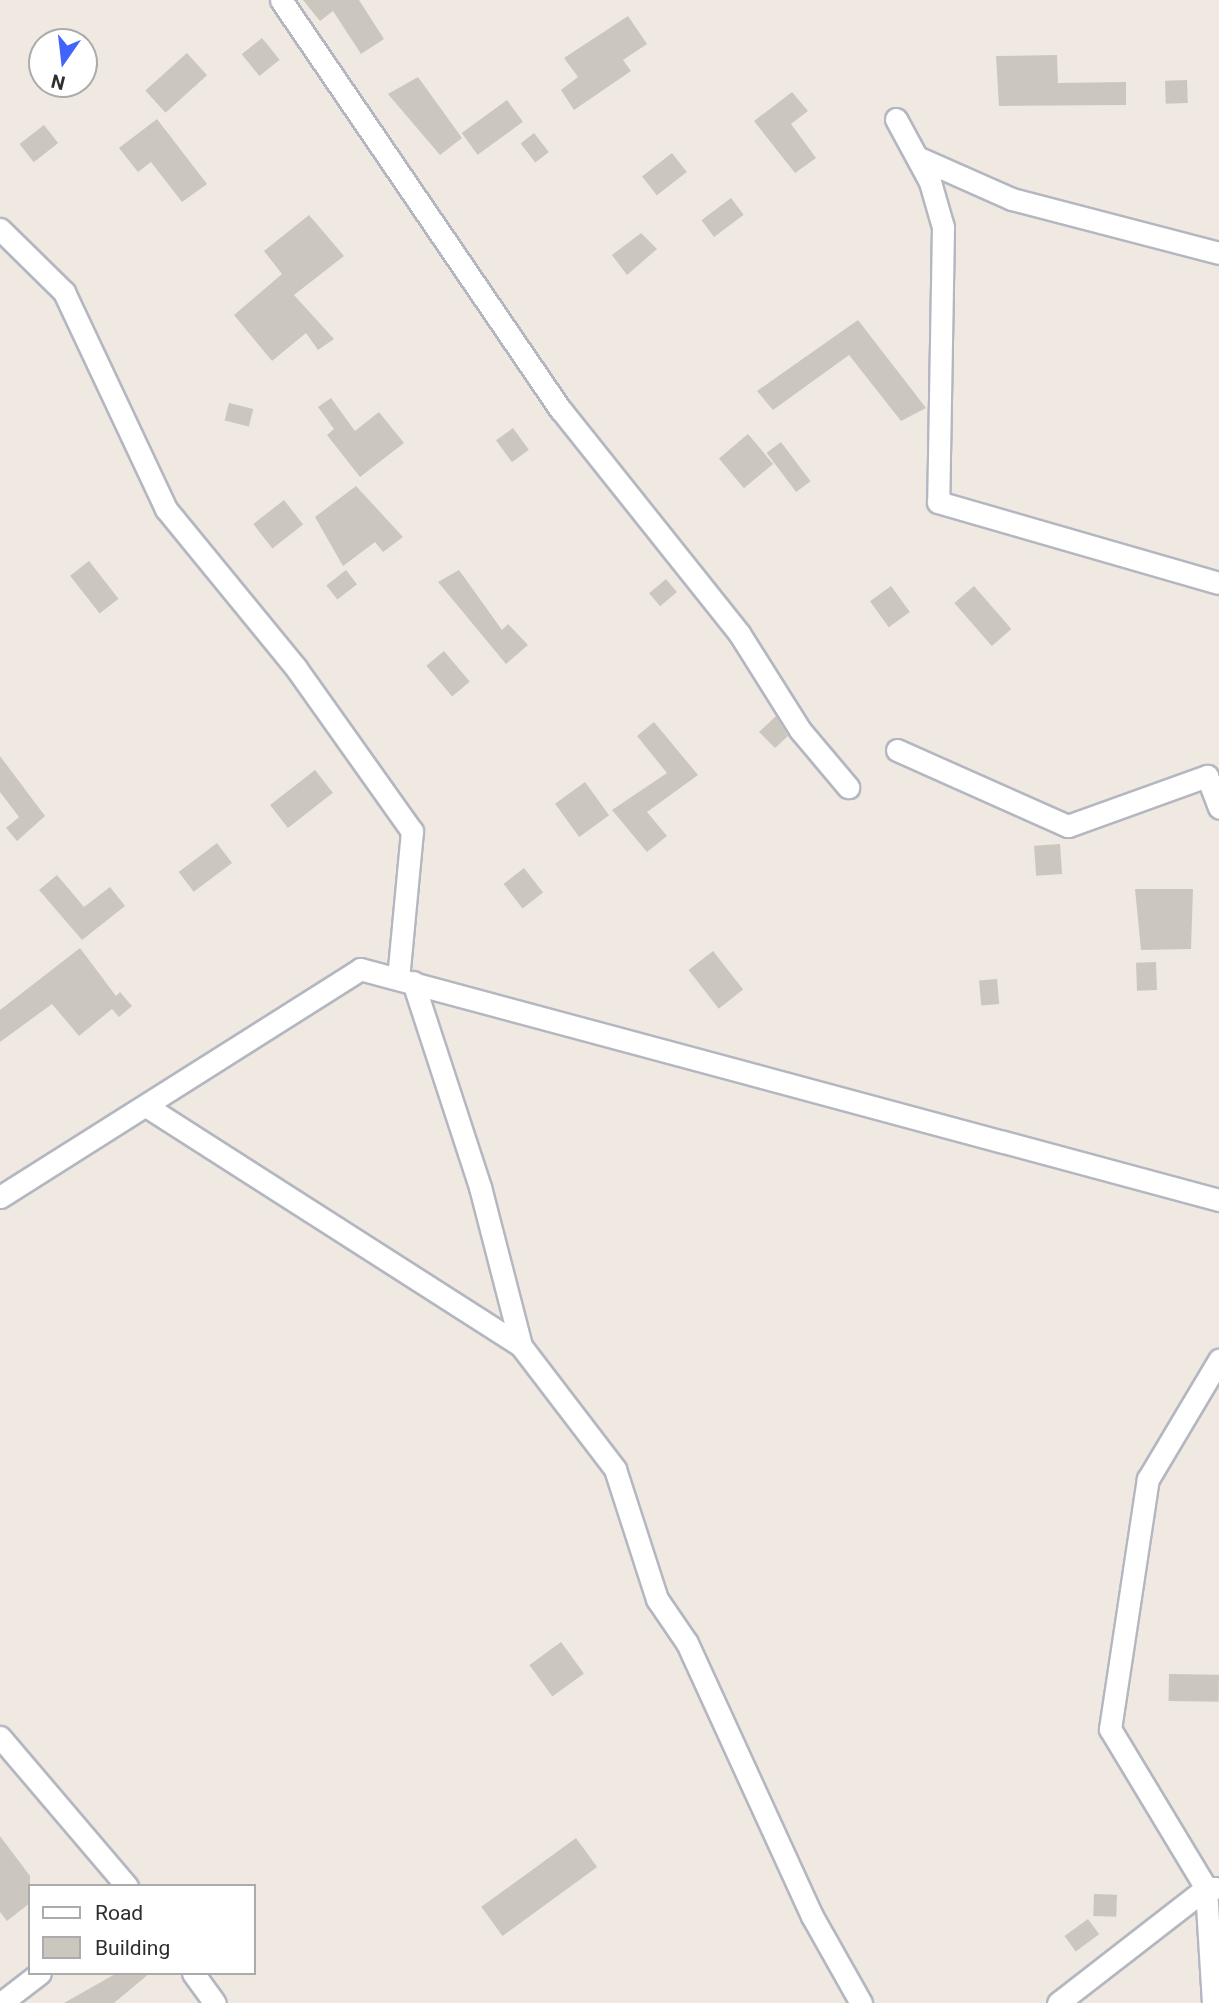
<!DOCTYPE html>
<style>
body{margin:0}
#map{position:relative;width:1219px;height:2003px;overflow:hidden;background:#efe9e1;font-family:Roboto,sans-serif}
div>[style]{position:absolute}
.building>*{inset:0;background:#cbc7bf;transform-origin:0 0}
.roads{filter:drop-shadow(2px 0 #b4b7c1) drop-shadow(-2px 0 #b4b7c1) drop-shadow(0 2px #b4b7c1) drop-shadow(0 -2px #b4b7c1)}
.minor>*{height:21px;margin:-10.5px;padding:0 10.5px;transform-origin:10.5px;border-radius:10.5px;background:#fff}
span{translate:-50% -50%;white-space:nowrap;text-align:center;line-height:1.15;-webkit-text-stroke:6px #fff;paint-order:stroke}
.legend{position:absolute;left:28px;top:1884px;width:228px;height:91px;box-sizing:border-box;background:#fff;border:2px solid #ababab;margin:0;padding:9px 12px;list-style:none;font-size:21px;color:#2e2e2e}
.legend li{display:flex;align-items:center;gap:14px;height:35px}
.legend b{width:35px;border:2px solid #ababab}
.north{position:absolute;left:28px;top:28px;width:70px;height:70px;box-sizing:border-box;background:#fff;border:2px solid #ababab;border-radius:50%;rotate:194deg;font-size:19px;font-weight:700;line-height:28px;text-align:center;color:#2e2e2e}
.north::after{content:'';display:block;margin:auto;width:24px;height:32px;background:#4264fb;clip-path:polygon(50% 0,100% 100%,50% 72%,0 100%)}
</style>
<div id="map">
<div class="building">
<div style="clip-path:polygon(303px 0,359px 0,384px 39px,361px 54px,333px 11px,320px 21px)"></div>
<div style="clip-path:polygon(628px 16px,647px 44px,623px 60px,631px 71px,574px 110px,561px 90px,578px 77px,564px 58px)"></div>
<div style="left:262px;top:38px;width:28px;height:26px;rotate:51deg"></div>
<div style="left:187px;top:53px;width:30px;height:56px;rotate:48deg"></div>
<div style="clip-path:polygon(1057px 55px,1058px 83px,1126px 82px,1126px 105px,999px 106px,996px 56px)"></div>
<div style="clip-path:polygon(418px 77px,462px 138px,440px 155px,388px 94px)"></div>
<div style="left:1187px;top:80px;width:23px;height:22px;rotate:88deg"></div>
<div style="clip-path:polygon(792px 92px,808px 111px,791px 124px,816px 158px,795px 173px,754px 121px)"></div>
<div style="left:507px;top:100px;width:27px;height:56px;rotate:54deg"></div>
<div style="clip-path:polygon(157px 119px,207px 184px,182px 202px,151px 162px,138px 172px,119px 148px)"></div>
<div style="left:44px;top:125px;width:23px;height:31px;rotate:52deg"></div>
<div style="left:534px;top:133px;width:24px;height:17px;rotate:52deg"></div>
<div style="left:672px;top:153px;width:24px;height:38px;rotate:52deg"></div>
<div style="left:731px;top:198px;width:21px;height:37px;rotate:53deg"></div>
<div style="clip-path:polygon(309px 215px,344px 256px,294px 295px,334px 339px,318px 350px,306px 333px,272px 361px,234px 315px,282px 274px,264px 251px)"></div>
<div style="clip-path:polygon(641px 233px,657px 249px,627px 275px,612px 255px)"></div>
<div style="clip-path:polygon(858px 320px,926px 408px,901px 421px,849px 355px,773px 410px,757px 391px)"></div>
<div style="clip-path:polygon(331px 398px,355px 431px,379px 412px,404px 443px,360px 477px,327px 435px,334px 429px,318px 407px)"></div>
<div style="left:229px;top:403px;width:25px;height:18px;rotate:14deg"></div>
<div style="left:513px;top:428px;width:27px;height:21px;rotate:54deg"></div>
<div style="left:748px;top:434px;width:39px;height:38px;rotate:50deg"></div>
<div style="left:781px;top:442px;width:49px;height:18px;rotate:53deg"></div>
<div style="clip-path:polygon(356px 486px,403px 537px,383px 552px,375px 542px,343px 566px,315px 517px)"></div>
<div style="left:284px;top:500px;width:31px;height:39px;rotate:52deg"></div>
<div style="left:89px;top:561px;width:48px;height:24px;rotate:52deg"></div>
<div style="left:346px;top:570px;width:18px;height:25px;rotate:52deg"></div>
<div style="clip-path:polygon(459px 570px,502px 630px,508px 624px,528px 645px,506px 664px,438px 582px)"></div>
<div style="left:666px;top:579px;width:17px;height:22px;rotate:50deg"></div>
<div style="left:891px;top:586px;width:32px;height:26px;rotate:54deg"></div>
<div style="left:974px;top:586px;width:57px;height:26px;rotate:49deg"></div>
<div style="left:444px;top:651px;width:40px;height:23px;rotate:50deg"></div>
<div style="clip-path:polygon(776px 716px,788px 736px,775px 748px,759px 732px)"></div>
<div style="clip-path:polygon(654px 722px,698px 775px,647px 812px,667px 836px,647px 852px,612px 810px,667px 773px,637px 736px)"></div>
<div style="clip-path:polygon(0 756px,45px 816px,17px 841px,6px 828px,19px 817px,0 792px)"></div>
<div style="left:315px;top:770px;width:29px;height:57px;rotate:52deg"></div>
<div style="left:585px;top:782px;width:41px;height:37px;rotate:54deg"></div>
<div style="left:217px;top:843px;width:25px;height:48px;rotate:53deg"></div>
<div style="left:1060px;top:844px;width:30px;height:26px;rotate:86deg"></div>
<div style="left:524px;top:868px;width:31px;height:26px;rotate:52deg"></div>
<div style="clip-path:polygon(57px 875px,84px 907px,110px 887px,125px 906px,82px 940px,39px 890px)"></div>
<div style="clip-path:polygon(1135px 889px,1193px 889px,1191px 949px,1141px 950px)"></div>
<div style="clip-path:polygon(80px 948px,116px 996px,120px 992px,132px 1006px,119px 1017px,112px 1009px,79px 1036px,52px 1004px,0 1042px,0 1010px)"></div>
<div style="left:713px;top:951px;width:49px;height:31px;rotate:52deg"></div>
<div style="left:1156px;top:962px;width:28px;height:20px;rotate:88deg"></div>
<div style="left:997px;top:979px;width:25px;height:18px;rotate:85deg"></div>
<div style="left:561px;top:1642px;width:39px;height:39px;rotate:54deg"></div>
<div style="left:1169px;top:1674px;width:50px;height:27px;rotate:1deg"></div>
<div style="clip-path:polygon(0 1836px,30px 1876px,30px 1903px,7px 1921px,0 1912px)"></div>
<div style="left:576px;top:1838px;width:36px;height:117px;rotate:54deg"></div>
<div style="left:1094px;top:1894px;width:23px;height:22px;rotate:2deg"></div>
<div style="left:1088px;top:1919px;width:19px;height:29px;rotate:54deg"></div>
<div style="clip-path:polygon(117px 1973px,150px 1973px,114px 2003px,64px 2003px)"></div>
</div>
<div class="roads">
<div class="minor">
<div style="left:281px;top:0;width:496px;rotate:55.7deg"></div>
<div style="left:561px;top:410px;width:285px;rotate:51.4deg"></div>
<div style="left:739px;top:633px;width:115px;rotate:57.8deg"></div>
<div style="left:800px;top:730px;width:75px;rotate:49.9deg"></div>
<div style="left:896px;top:119px;width:72px;rotate:61.6deg"></div>
<div style="left:930px;top:182px;width:47px;rotate:73.9deg"></div>
<div style="left:943px;top:227px;width:275px;rotate:91deg"></div>
<div style="left:938px;top:502px;width:292px;rotate:16.1deg"></div>
<div style="left:917px;top:157px;width:104px;rotate:23.9deg"></div>
<div style="left:1012px;top:199px;width:214px;rotate:14.6deg"></div>
<div style="left:0;top:229px;width:90px;rotate:44.5deg"></div>
<div style="left:64px;top:292px;width:240px;rotate:64.8deg"></div>
<div style="left:166px;top:509px;width:205px;rotate:50.7deg"></div>
<div style="left:296px;top:668px;width:200px;rotate:54.6deg"></div>
<div style="left:412px;top:831px;width:148px;rotate:95.4deg"></div>
<div style="left:897px;top:750px;width:187px;rotate:24deg"></div>
<div style="left:1068px;top:826px;width:148px;rotate:-19.8deg"></div>
<div style="left:1207px;top:776px;width:34px;rotate:69deg"></div>
<div style="left:413px;top:982px;width:216px;rotate:71.9deg"></div>
<div style="left:480px;top:1187px;width:164px;rotate:75.5deg"></div>
<div style="left:146px;top:1106px;width:445px;rotate:32.6deg"></div>
<div style="left:521px;top:1346px;width:155px;rotate:52.6deg"></div>
<div style="left:615px;top:1469px;width:137px;rotate:72.1deg"></div>
<div style="left:657px;top:1599px;width:53px;rotate:55.7deg"></div>
<div style="left:687px;top:1643px;width:300px;rotate:65.4deg"></div>
<div style="left:812px;top:1916px;width:100px;rotate:60.6deg"></div>
<div style="left:0;top:1197px;width:426px;rotate:-32.3deg"></div>
<div style="left:360px;top:969px;width:890px;rotate:15.05deg"></div>
<div style="left:0;top:1737px;width:196px;rotate:49.6deg"></div>
<div style="left:193px;top:1973px;width:37px;rotate:54deg"></div>
<div style="left:1px;top:2003px;width:49px;rotate:-37.6deg"></div>
<div style="left:1058px;top:2003px;width:187px;rotate:-37.8deg"></div>
<div style="left:1206px;top:1888px;width:10px"></div>
<div style="left:1213px;top:2003px;width:115px;rotate:-93.5deg"></div>
<div style="left:1206px;top:1888px;width:186px;rotate:-121.1deg"></div>
<div style="left:1110px;top:1729px;width:253px;rotate:-81.4deg"></div>
<div style="left:1148px;top:1479px;width:139px;rotate:-59.2deg"></div>
</div>
</div>
<ul class="legend">
<li><b style="height:9px;background:#fff"></b>Road</li>
<li><b style="height:19px;background:#cbc7bf"></b>Building</li>
</ul>
<div class="north">N</div>
</div>
